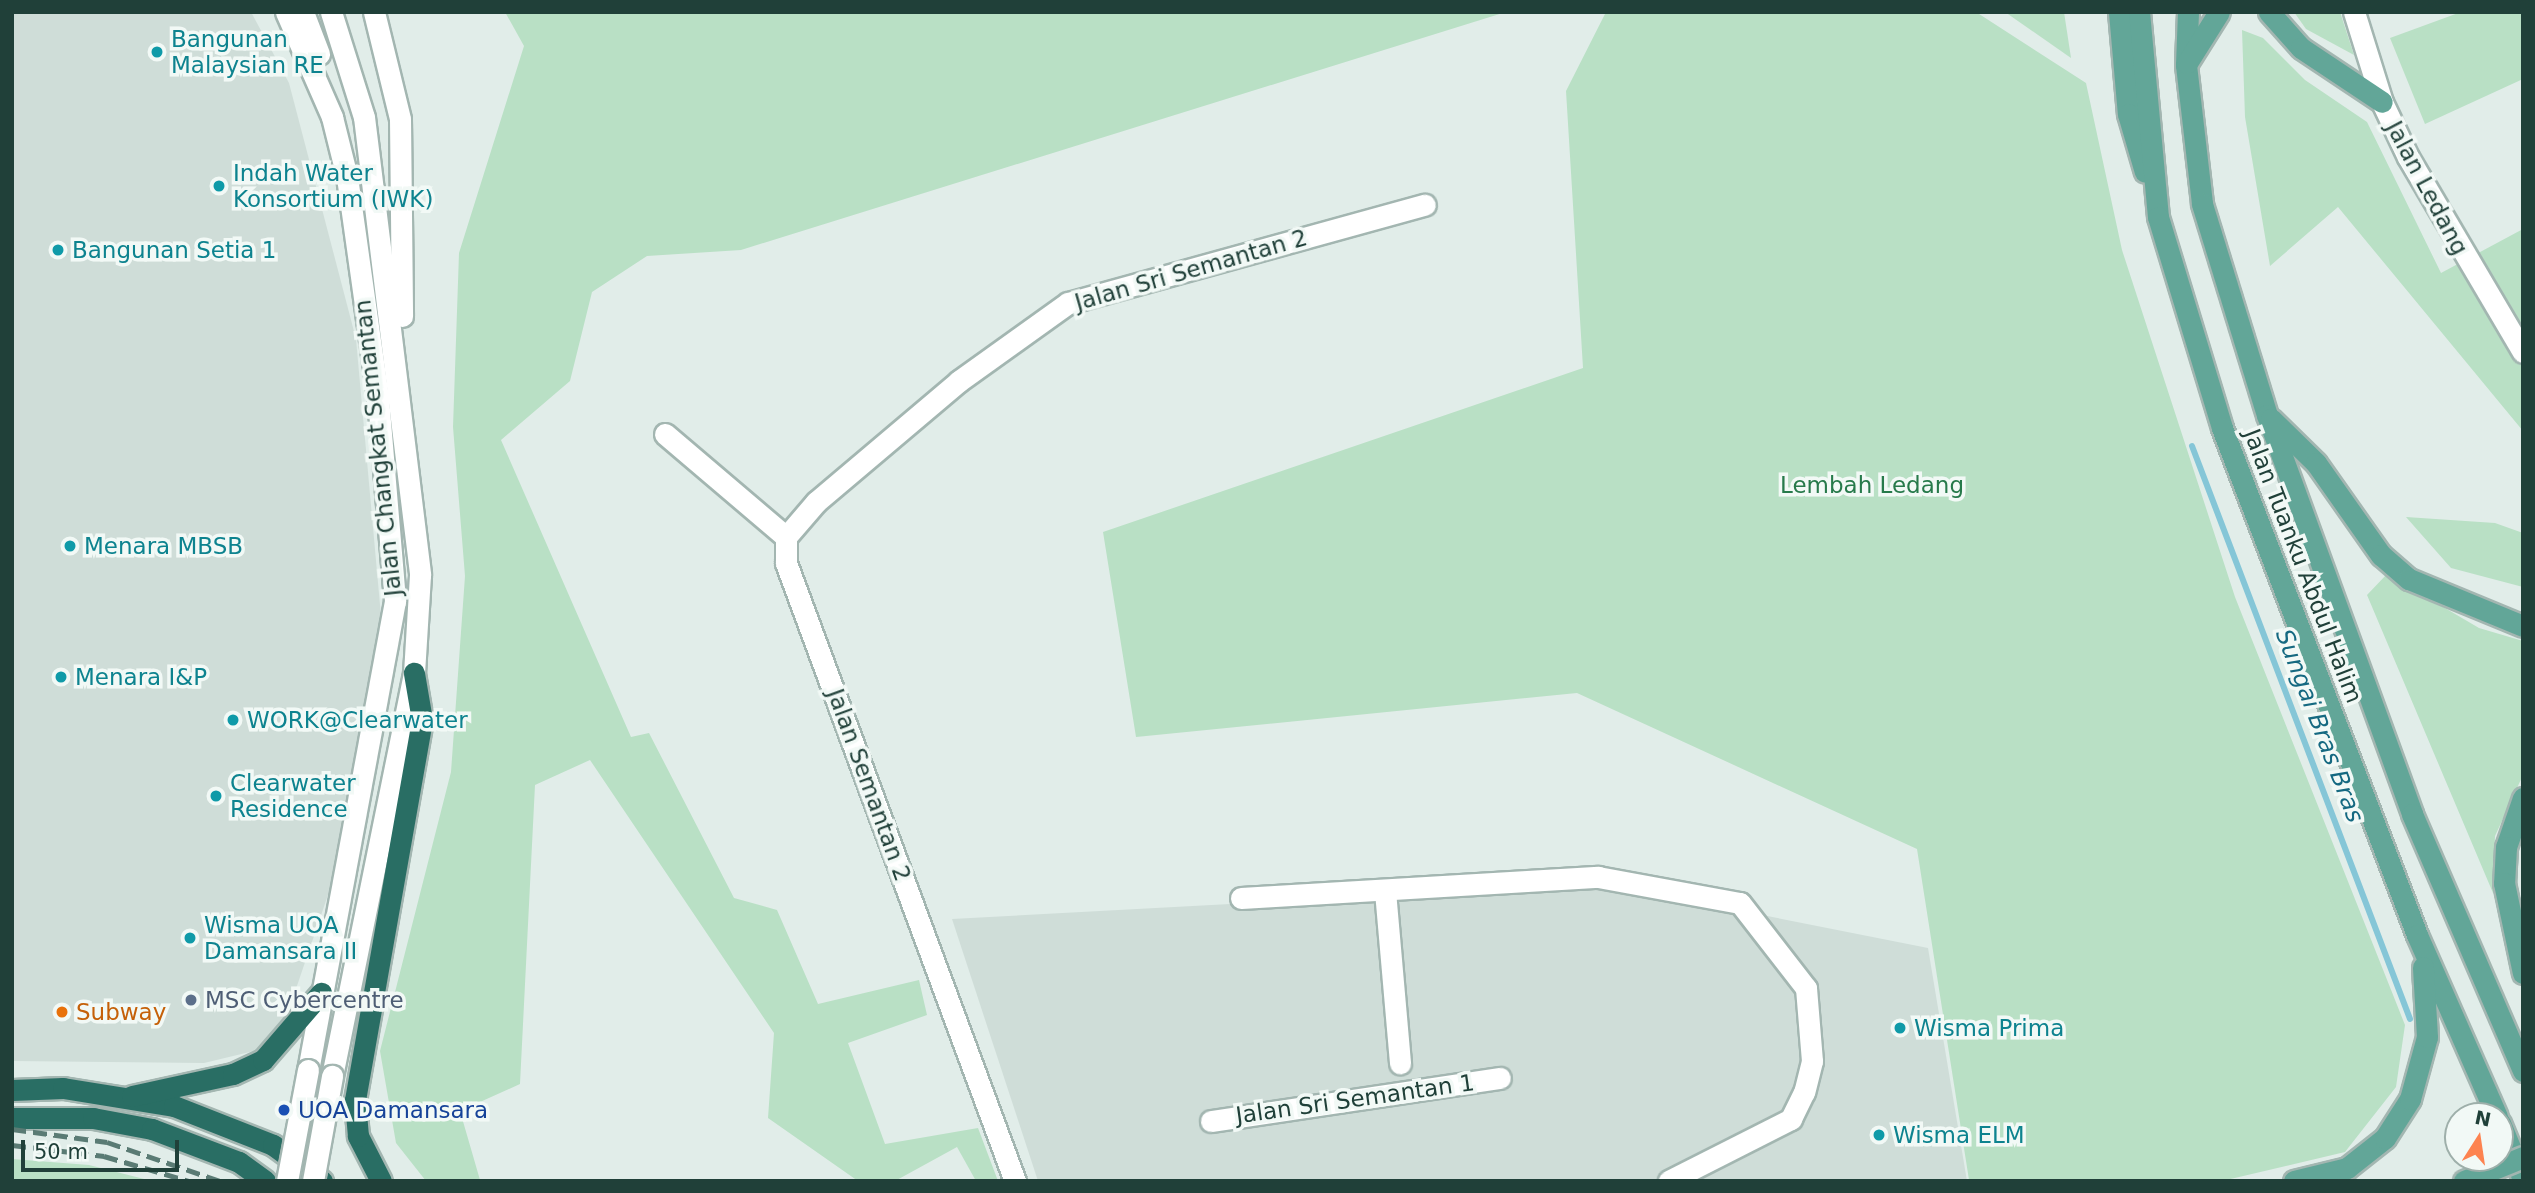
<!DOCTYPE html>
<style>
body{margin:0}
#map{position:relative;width:2535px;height:1193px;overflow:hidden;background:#e1ede9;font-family:"DejaVu Sans",sans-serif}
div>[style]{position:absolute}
.built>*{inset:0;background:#cfddd8}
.green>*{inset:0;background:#b9e0c5}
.stream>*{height:6px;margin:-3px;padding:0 3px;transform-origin:3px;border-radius:3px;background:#85c6d7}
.roads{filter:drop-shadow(2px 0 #a3b6b1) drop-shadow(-2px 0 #a3b6b1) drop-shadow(0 2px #a3b6b1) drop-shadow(0 -2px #a3b6b1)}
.street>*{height:21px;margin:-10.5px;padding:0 10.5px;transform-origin:10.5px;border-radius:10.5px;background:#fff}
.primary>*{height:21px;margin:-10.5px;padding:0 10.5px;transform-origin:10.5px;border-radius:10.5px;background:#62a698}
.highway>*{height:21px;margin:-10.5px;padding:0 10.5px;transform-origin:10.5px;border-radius:10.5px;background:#296e64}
.rail>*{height:5px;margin-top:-2.5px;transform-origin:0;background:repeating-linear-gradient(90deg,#5a7b74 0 14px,transparent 0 21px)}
.bridges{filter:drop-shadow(2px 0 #a3b6b1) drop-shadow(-2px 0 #a3b6b1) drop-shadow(0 2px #a3b6b1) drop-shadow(0 -2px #a3b6b1)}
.street-bridge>*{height:21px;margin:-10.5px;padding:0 10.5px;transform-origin:10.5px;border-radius:10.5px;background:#fff}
.primary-bridge>*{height:21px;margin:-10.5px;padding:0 10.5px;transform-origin:10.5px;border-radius:10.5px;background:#62a698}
.dots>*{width:19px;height:19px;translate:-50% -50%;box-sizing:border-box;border:4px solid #f2f9f6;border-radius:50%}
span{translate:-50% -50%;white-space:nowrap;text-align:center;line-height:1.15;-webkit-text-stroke:7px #f2f9f6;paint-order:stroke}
.culture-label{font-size:23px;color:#0d838f}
.left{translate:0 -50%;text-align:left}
.street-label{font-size:23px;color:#204039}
.park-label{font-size:23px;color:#277a4b}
.service-label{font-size:23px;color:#4e5e75}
.food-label{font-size:23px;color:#c56008}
.transit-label{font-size:23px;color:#164399}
.water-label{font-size:24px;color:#156981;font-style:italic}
.frame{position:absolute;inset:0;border:14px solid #204039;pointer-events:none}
.north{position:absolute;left:2444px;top:1102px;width:70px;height:70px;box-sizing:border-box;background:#f2f9f6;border:2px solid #9eafaa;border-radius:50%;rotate:12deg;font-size:19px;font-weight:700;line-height:28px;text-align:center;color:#204039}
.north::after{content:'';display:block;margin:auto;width:24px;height:32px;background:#fd8350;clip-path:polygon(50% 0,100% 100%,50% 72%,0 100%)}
.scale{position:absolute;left:21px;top:1140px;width:158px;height:32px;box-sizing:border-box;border:4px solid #204039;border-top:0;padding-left:9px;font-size:21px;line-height:24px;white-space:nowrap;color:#204039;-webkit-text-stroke:5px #f2f9f6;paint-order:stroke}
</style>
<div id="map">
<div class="built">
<div style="clip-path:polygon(12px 12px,251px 12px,289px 83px,356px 339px,381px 616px,331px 886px,284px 1024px,258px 1050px,204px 1063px,12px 1061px)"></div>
<div style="clip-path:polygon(1606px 884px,1928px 948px,1967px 1181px,1038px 1181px,952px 919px)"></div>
</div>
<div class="green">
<div style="clip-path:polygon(505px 12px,1506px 12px,741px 250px,647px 256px,592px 292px,570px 381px,501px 440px,631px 737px,649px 733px,734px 898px,777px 910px,818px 1004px,919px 980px,927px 1015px,848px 1043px,885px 1144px,978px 1128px,998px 1181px,976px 1181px,957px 1147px,895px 1181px,858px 1181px,768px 1118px,774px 1033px,590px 760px,535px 785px,520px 1084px,460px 1111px,480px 1180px,426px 1181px,396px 1143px,380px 1051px,451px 772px,465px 576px,453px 427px,459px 253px,524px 46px)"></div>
<div style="clip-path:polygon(1606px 12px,1976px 12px,2086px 83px,2122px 250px,2235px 597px,2405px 1025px,2396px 1087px,2345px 1152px,2222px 1181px,1969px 1180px,1917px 849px,1577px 693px,1136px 737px,1103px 532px,1583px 368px,1566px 91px)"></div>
<div style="clip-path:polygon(2005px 12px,2064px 12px,2071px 58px)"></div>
<div style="clip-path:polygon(2294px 12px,2340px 12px,2354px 55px,2306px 29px)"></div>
<div style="clip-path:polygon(2461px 12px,2523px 12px,2523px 79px,2425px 124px,2390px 38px)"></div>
<div style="clip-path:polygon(2242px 30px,2263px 38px,2305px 80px,2367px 122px,2441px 273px,2523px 229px,2523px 431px,2338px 207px,2270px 266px,2245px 117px)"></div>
<div style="clip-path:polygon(2406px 517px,2495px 523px,2523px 533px,2523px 587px,2451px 568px)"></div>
<div style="clip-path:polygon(2387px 574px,2479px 628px,2523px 641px,2523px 775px,2495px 836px,2493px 893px,2367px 595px)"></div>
<div style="clip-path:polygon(12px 1159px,89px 1165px,152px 1181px,12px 1181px)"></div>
</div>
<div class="stream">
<div style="left:2192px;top:446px;width:613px;rotate:69.17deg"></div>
</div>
<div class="roads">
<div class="street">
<div style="left:286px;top:12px;width:115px;rotate:66.3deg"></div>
<div style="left:332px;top:117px;width:62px;rotate:76deg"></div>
<div style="left:347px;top:177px;width:223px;rotate:82deg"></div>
<div style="left:378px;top:398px;width:204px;rotate:85.2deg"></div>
<div style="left:395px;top:601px;width:477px;rotate:100.5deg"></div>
<div style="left:303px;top:12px;width:45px;rotate:69.1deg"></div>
<div style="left:331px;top:12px;width:110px;rotate:72.6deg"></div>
<div style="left:364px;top:117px;width:461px;rotate:83deg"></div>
<div style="left:420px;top:575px;width:98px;rotate:93.5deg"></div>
<div style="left:414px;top:673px;width:411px;rotate:101.5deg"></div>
<div style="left:374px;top:12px;width:110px;rotate:76.3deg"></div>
<div style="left:400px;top:119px;width:197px;rotate:89.4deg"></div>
<div style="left:2354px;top:12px;width:94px;rotate:72.7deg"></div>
<div style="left:2382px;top:102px;width:61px;rotate:64.7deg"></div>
<div style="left:2408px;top:157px;width:226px;rotate:59.5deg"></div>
<div style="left:665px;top:434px;width:159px;rotate:40.4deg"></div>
<div style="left:786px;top:537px;width:26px;rotate:90deg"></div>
<div style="left:786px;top:563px;width:659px;rotate:69.67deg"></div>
<div style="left:786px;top:537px;width:46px;rotate:-49.4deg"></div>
<div style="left:816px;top:502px;width:187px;rotate:-40.2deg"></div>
<div style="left:959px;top:381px;width:134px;rotate:-35.6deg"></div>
<div style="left:1068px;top:303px;width:370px;rotate:-15.4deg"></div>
<div style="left:1385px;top:891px;width:173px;rotate:85deg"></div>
<div style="left:1241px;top:898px;width:358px;rotate:-3.4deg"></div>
<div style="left:1598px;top:877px;width:144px;rotate:10.4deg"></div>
<div style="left:1740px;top:903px;width:108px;rotate:52.2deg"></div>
<div style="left:1806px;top:988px;width:73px;rotate:85.3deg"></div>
<div style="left:1812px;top:1061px;width:32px;rotate:104deg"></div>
<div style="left:1804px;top:1092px;width:30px;rotate:116deg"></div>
<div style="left:1791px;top:1119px;width:137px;rotate:153.1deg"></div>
<div style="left:1211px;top:1121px;width:292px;rotate:-8.5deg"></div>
</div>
<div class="primary">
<div style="left:2119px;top:12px;width:102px;rotate:85deg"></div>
<div style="left:2128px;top:114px;width:60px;rotate:73.7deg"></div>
<div style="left:2139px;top:12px;width:206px;rotate:84.7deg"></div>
<div style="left:2158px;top:217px;width:220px;rotate:73.1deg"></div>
<div style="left:2222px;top:428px;width:543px;rotate:68.96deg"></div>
<div style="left:2417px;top:935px;width:198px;rotate:66.2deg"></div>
<div style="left:2188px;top:12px;width:53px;rotate:92.2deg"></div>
<div style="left:2186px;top:65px;width:140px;rotate:83.4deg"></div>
<div style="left:2202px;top:204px;width:221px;rotate:72.9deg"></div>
<div style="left:2267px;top:415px;width:425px;rotate:70deg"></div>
<div style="left:2412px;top:814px;width:280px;rotate:66.6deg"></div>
<div style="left:2269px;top:12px;width:48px;rotate:48.4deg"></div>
<div style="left:2301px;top:48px;width:97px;rotate:33.7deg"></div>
<div style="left:2187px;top:63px;width:60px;rotate:-57.9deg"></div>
<div style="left:2271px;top:419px;width:63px;rotate:44.4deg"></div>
<div style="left:2316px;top:463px;width:113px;rotate:54.8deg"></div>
<div style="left:2381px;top:555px;width:37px;rotate:41deg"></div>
<div style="left:2409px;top:579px;width:123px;rotate:22.4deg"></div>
<div style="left:2523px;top:798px;width:52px;rotate:109.1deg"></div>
<div style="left:2506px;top:847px;width:36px;rotate:93deg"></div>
<div style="left:2504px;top:883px;width:92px;rotate:78.1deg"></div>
<div style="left:2500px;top:1123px;width:61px;rotate:67.7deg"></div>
<div style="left:2294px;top:1181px;width:55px;rotate:-13.8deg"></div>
<div style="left:2347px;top:1168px;width:48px;rotate:-38.3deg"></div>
<div style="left:2385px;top:1138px;width:46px;rotate:-57.3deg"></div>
<div style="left:2410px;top:1099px;width:64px;rotate:-74.7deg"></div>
<div style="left:2427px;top:1037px;width:70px;rotate:-93.3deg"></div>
</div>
<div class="highway">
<div style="left:12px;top:1090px;width:51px;rotate:-2.2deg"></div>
<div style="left:63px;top:1088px;width:112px;rotate:9.2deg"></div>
<div style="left:174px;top:1106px;width:106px;rotate:21.5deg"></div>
<div style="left:273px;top:1145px;width:61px;rotate:36.3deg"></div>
<div style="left:132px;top:1096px;width:103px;rotate:-12.3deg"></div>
<div style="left:233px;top:1074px;width:33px;rotate:-25deg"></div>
<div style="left:263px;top:1060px;width:89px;rotate:-49.1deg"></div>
<div style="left:12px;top:1118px;width:81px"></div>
<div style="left:93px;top:1118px;width:60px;rotate:10.6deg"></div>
<div style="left:152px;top:1129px;width:93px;rotate:20.8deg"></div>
<div style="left:239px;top:1162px;width:32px;rotate:36deg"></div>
<div style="left:381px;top:1181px;width:51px;rotate:-117.1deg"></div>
<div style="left:358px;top:1136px;width:36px;rotate:-95deg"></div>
<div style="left:355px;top:1100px;width:386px;rotate:-80deg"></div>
<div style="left:422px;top:720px;width:48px;rotate:-99.7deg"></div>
</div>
</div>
<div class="rail">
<div style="left:12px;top:1129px;width:96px;rotate:7.8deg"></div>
<div style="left:107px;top:1142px;width:120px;rotate:19deg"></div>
<div style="left:12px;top:1145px;width:93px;rotate:6.8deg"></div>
<div style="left:104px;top:1156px;width:89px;rotate:16.4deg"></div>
</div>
<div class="bridges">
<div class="street-bridge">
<div style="left:287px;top:1181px;width:113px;rotate:-79.3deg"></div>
<div style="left:313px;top:1181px;width:107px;rotate:-79.7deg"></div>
</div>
<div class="primary-bridge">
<div style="left:2464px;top:1181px;width:64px;rotate:-22.1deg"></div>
</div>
</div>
<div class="dots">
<div style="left:157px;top:52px;background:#0f9aa8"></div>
<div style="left:219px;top:186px;background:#0f9aa8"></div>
<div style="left:58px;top:250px;background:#0f9aa8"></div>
<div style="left:70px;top:546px;background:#0f9aa8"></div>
<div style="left:61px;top:677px;background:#0f9aa8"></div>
<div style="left:233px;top:720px;background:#0f9aa8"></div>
<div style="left:216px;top:796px;background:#0f9aa8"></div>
<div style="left:190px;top:938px;background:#0f9aa8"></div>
<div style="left:191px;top:1000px;background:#5c6f8a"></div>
<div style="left:62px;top:1012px;background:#e8710a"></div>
<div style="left:1900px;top:1028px;background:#0f9aa8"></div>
<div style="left:284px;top:1110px;background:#1a4fb4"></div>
<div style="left:1879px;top:1135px;background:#0f9aa8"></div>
</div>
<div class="culture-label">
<span class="left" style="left:171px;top:52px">Bangunan<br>Malaysian RE</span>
<span class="left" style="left:233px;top:186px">Indah Water<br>Konsortium (IWK)</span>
<span class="left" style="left:72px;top:250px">Bangunan Setia 1</span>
<span class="left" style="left:84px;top:546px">Menara MBSB</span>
<span class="left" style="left:75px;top:677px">Menara I&amp;P</span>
<span class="left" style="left:247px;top:720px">WORK@Clearwater</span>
<span class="left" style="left:230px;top:796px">Clearwater<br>Residence</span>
<span class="left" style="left:204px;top:938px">Wisma UOA<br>Damansara II</span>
<span class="left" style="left:1914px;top:1028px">Wisma Prima</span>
<span class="left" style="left:1893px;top:1135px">Wisma ELM</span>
</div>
<div class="street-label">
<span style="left:2427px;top:188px;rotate:62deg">Jalan Ledang</span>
<span style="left:1191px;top:270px;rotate:-16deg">Jalan Sri Semantan 2</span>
<span style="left:378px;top:448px;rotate:-96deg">Jalan Changkat Semantan</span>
<span style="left:2303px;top:566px;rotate:69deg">Jalan Tuanku Abdul Halim</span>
<span style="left:869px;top:785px;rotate:70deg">Jalan Semantan 2</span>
<span style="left:1355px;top:1099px;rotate:-8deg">Jalan Sri Semantan 1</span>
</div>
<div class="park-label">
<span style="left:1872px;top:485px">Lembah Ledang</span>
</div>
<div class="service-label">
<span class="left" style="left:205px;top:1000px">MSC Cybercentre</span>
</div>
<div class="food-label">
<span class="left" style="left:76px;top:1012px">Subway</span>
</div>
<div class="transit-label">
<span class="left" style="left:298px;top:1110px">UOA Damansara</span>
</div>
<div class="water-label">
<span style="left:2319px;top:726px;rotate:69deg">Sungai Bras Bras</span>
</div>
<div class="frame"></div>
<div class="north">N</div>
<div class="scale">50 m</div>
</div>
